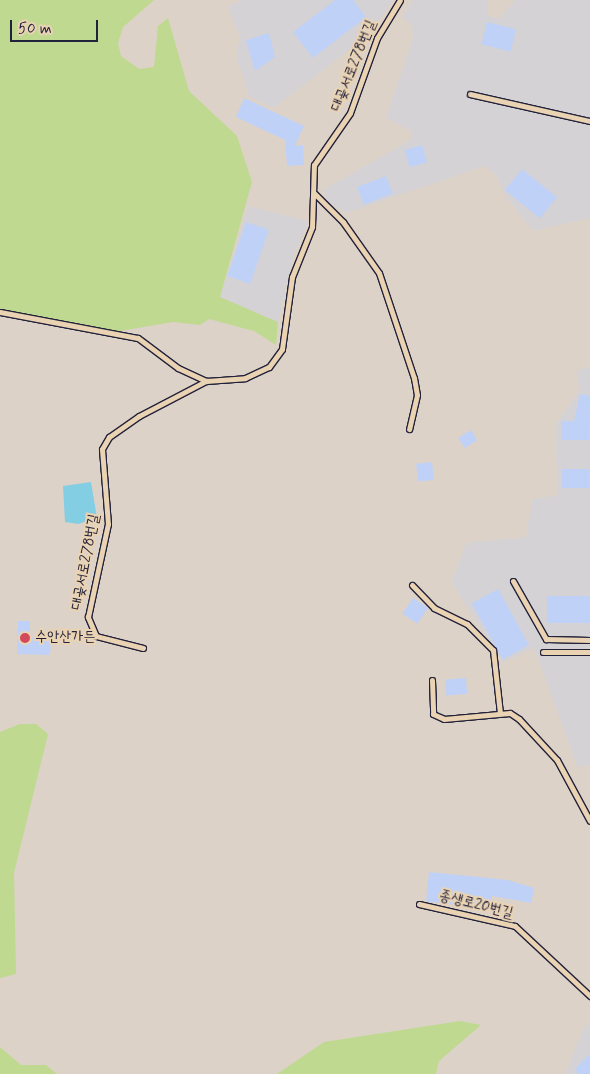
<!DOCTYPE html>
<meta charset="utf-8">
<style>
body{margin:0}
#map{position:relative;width:590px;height:1074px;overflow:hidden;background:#ddd2c7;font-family:Mynerve,"Poor Story",sans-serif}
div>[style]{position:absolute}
.built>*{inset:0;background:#d4d2d5}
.green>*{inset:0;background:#bfd990}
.water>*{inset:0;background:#83cee3}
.building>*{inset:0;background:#c0d1f7;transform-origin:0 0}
.roads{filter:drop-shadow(1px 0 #22223b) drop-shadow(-1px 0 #22223b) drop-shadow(0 1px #22223b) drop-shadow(0 -1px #22223b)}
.service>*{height:5px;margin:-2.5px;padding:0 2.5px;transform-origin:2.5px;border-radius:2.5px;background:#ead3b3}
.dots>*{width:14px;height:14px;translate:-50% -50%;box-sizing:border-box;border:2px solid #ead3b3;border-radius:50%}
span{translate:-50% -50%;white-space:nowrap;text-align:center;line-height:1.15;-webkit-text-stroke:4px #ead3b3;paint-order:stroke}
.street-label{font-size:15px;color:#22223b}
.poi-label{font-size:15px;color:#22223b}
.left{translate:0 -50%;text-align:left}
.scale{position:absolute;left:10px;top:20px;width:88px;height:22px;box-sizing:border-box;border:2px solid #22223b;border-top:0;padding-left:6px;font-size:15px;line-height:18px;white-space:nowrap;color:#22223b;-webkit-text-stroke:4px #ead3b3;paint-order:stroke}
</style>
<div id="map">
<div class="built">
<div style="clip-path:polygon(241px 0,393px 0,371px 33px,274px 108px,249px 97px,236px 55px,240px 38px,228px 7px)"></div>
<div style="clip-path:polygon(413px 0,487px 0,487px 15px,499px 19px,515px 0,590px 0,590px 218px,533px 231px,506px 197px,496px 175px,485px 166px,347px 213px,328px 203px,323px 190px,412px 139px,411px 131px,386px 118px,413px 38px,411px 25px,402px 17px)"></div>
<div style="clip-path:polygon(248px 206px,309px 221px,293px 256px,278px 322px,220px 297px)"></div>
<div style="clip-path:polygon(590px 367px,590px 764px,578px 768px,534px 648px,503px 663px,451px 582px,466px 543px,526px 537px,532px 499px,558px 495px,555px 425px,579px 391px,577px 370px)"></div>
<div style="clip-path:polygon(590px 1024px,590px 1074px,565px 1074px,584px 1027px)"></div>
</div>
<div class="green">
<div style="clip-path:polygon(0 0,154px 0,123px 27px,118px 43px,121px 56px,139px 69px,154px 67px,158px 26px,168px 18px,189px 91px,237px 136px,252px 182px,220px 297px,278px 322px,276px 345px,254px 331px,209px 319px,200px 325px,173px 322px,103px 334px,0 309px)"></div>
<div style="clip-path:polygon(20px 724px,36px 724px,48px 734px,14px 873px,16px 974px,0 978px,0 732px)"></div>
<div style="clip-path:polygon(460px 1021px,481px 1025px,439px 1061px,436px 1074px,277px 1074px,324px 1042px)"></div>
<div style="clip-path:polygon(0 1047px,21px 1065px,46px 1065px,57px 1074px,0 1074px)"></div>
</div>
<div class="water">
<div style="clip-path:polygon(91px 482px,97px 518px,78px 524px,65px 522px,63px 486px)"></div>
</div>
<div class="building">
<div style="clip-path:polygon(335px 0,353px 0,366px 17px,313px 58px,293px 32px)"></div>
<div style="left:487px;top:22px;width:30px;height:23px;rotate:14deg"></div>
<div style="clip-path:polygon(269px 33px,275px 57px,255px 71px,246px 40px)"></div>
<div style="clip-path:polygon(244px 98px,304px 126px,295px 146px,303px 145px,304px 165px,287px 166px,285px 140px,236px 117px)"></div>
<div style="left:422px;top:145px;width:18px;height:18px;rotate:74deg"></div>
<div style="left:522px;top:169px;width:45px;height:27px;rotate:39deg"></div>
<div style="left:386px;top:176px;width:19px;height:31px;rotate:69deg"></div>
<div style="left:246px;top:222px;width:24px;height:57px;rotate:19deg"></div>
<div style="clip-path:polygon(580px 394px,590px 396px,589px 440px,561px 440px,561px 421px,574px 421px)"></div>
<div style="left:471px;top:430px;width:12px;height:15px;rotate:59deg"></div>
<div style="left:432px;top:462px;width:18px;height:16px;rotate:84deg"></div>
<div style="left:589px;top:469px;width:19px;height:27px;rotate:90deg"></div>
<div style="left:498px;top:589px;width:64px;height:30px;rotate:61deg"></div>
<div style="left:590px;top:596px;width:27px;height:43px;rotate:90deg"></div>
<div style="left:413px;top:598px;width:18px;height:19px;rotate:34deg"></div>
<div style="clip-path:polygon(18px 621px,30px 621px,30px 634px,36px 641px,51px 641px,50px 655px,17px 654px)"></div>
<div style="left:466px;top:678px;width:16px;height:21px;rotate:86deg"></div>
<div style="clip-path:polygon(429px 872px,508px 880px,534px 888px,531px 903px,492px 896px,490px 908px,430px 902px,426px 901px)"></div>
<div style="clip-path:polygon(590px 1054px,590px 1074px,579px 1074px,575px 1069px)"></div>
</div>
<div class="roads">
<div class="service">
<div style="left:470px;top:94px;width:123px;rotate:12.7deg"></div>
<div style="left:315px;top:194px;width:40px;rotate:45deg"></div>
<div style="left:343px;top:222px;width:62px;rotate:54.8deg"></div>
<div style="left:379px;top:273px;width:111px;rotate:71.6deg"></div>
<div style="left:414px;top:378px;width:17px;rotate:80deg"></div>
<div style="left:417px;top:395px;width:35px;rotate:103deg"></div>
<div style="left:0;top:312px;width:140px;rotate:10.7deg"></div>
<div style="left:138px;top:338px;width:50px;rotate:36.9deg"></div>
<div style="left:178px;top:368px;width:31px;rotate:25deg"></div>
<div style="left:206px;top:381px;width:39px;rotate:-4deg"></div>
<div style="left:245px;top:378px;width:26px;rotate:-25deg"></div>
<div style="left:269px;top:367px;width:22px;rotate:-54deg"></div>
<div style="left:282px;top:349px;width:73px;rotate:-82.1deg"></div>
<div style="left:292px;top:277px;width:54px;rotate:-68.2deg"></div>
<div style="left:312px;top:227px;width:62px;rotate:-88.2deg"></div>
<div style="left:314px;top:165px;width:63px;rotate:-55.3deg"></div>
<div style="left:350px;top:113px;width:80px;rotate:-70.2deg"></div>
<div style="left:377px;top:38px;width:44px;rotate:-58.8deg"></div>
<div style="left:513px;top:581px;width:67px;rotate:60.4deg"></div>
<div style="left:546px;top:639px;width:44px;rotate:1.3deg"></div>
<div style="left:412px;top:585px;width:32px;rotate:46deg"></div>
<div style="left:434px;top:608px;width:37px;rotate:26deg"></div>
<div style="left:467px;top:624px;width:37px;rotate:45deg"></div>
<div style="left:493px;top:650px;width:63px;rotate:83.7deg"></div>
<div style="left:143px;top:648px;width:49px;rotate:-165.7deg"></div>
<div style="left:96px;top:636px;width:21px;rotate:-113deg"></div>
<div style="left:88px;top:617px;width:95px;rotate:-77.9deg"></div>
<div style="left:108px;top:524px;width:75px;rotate:-94.6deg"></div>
<div style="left:102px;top:449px;width:14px;rotate:-60deg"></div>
<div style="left:109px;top:437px;width:37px;rotate:-35deg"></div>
<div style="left:139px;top:416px;width:76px;rotate:-27.6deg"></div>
<div style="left:543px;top:652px;width:47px"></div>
<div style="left:432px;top:680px;width:34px;rotate:88deg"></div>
<div style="left:433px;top:714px;width:12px;rotate:24deg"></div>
<div style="left:444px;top:719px;width:66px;rotate:-5.2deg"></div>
<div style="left:510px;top:713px;width:11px;rotate:34deg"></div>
<div style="left:519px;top:719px;width:56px;rotate:47.2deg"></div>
<div style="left:557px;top:760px;width:69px;rotate:61.6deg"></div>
<div style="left:419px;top:904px;width:98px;rotate:12.9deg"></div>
<div style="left:515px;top:926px;width:103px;rotate:43deg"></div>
</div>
</div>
<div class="dots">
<div style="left:25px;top:638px;background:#d1495b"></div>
</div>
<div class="street-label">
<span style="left:354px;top:66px;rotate:-68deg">대곶서로278번길</span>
<span style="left:86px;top:562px;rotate:-79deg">대곶서로278번길</span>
<span style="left:476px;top:905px;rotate:14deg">종생로20번길</span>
</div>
<div class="poi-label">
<span class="left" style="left:35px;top:638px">수안산가든</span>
</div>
<div class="scale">50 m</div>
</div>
